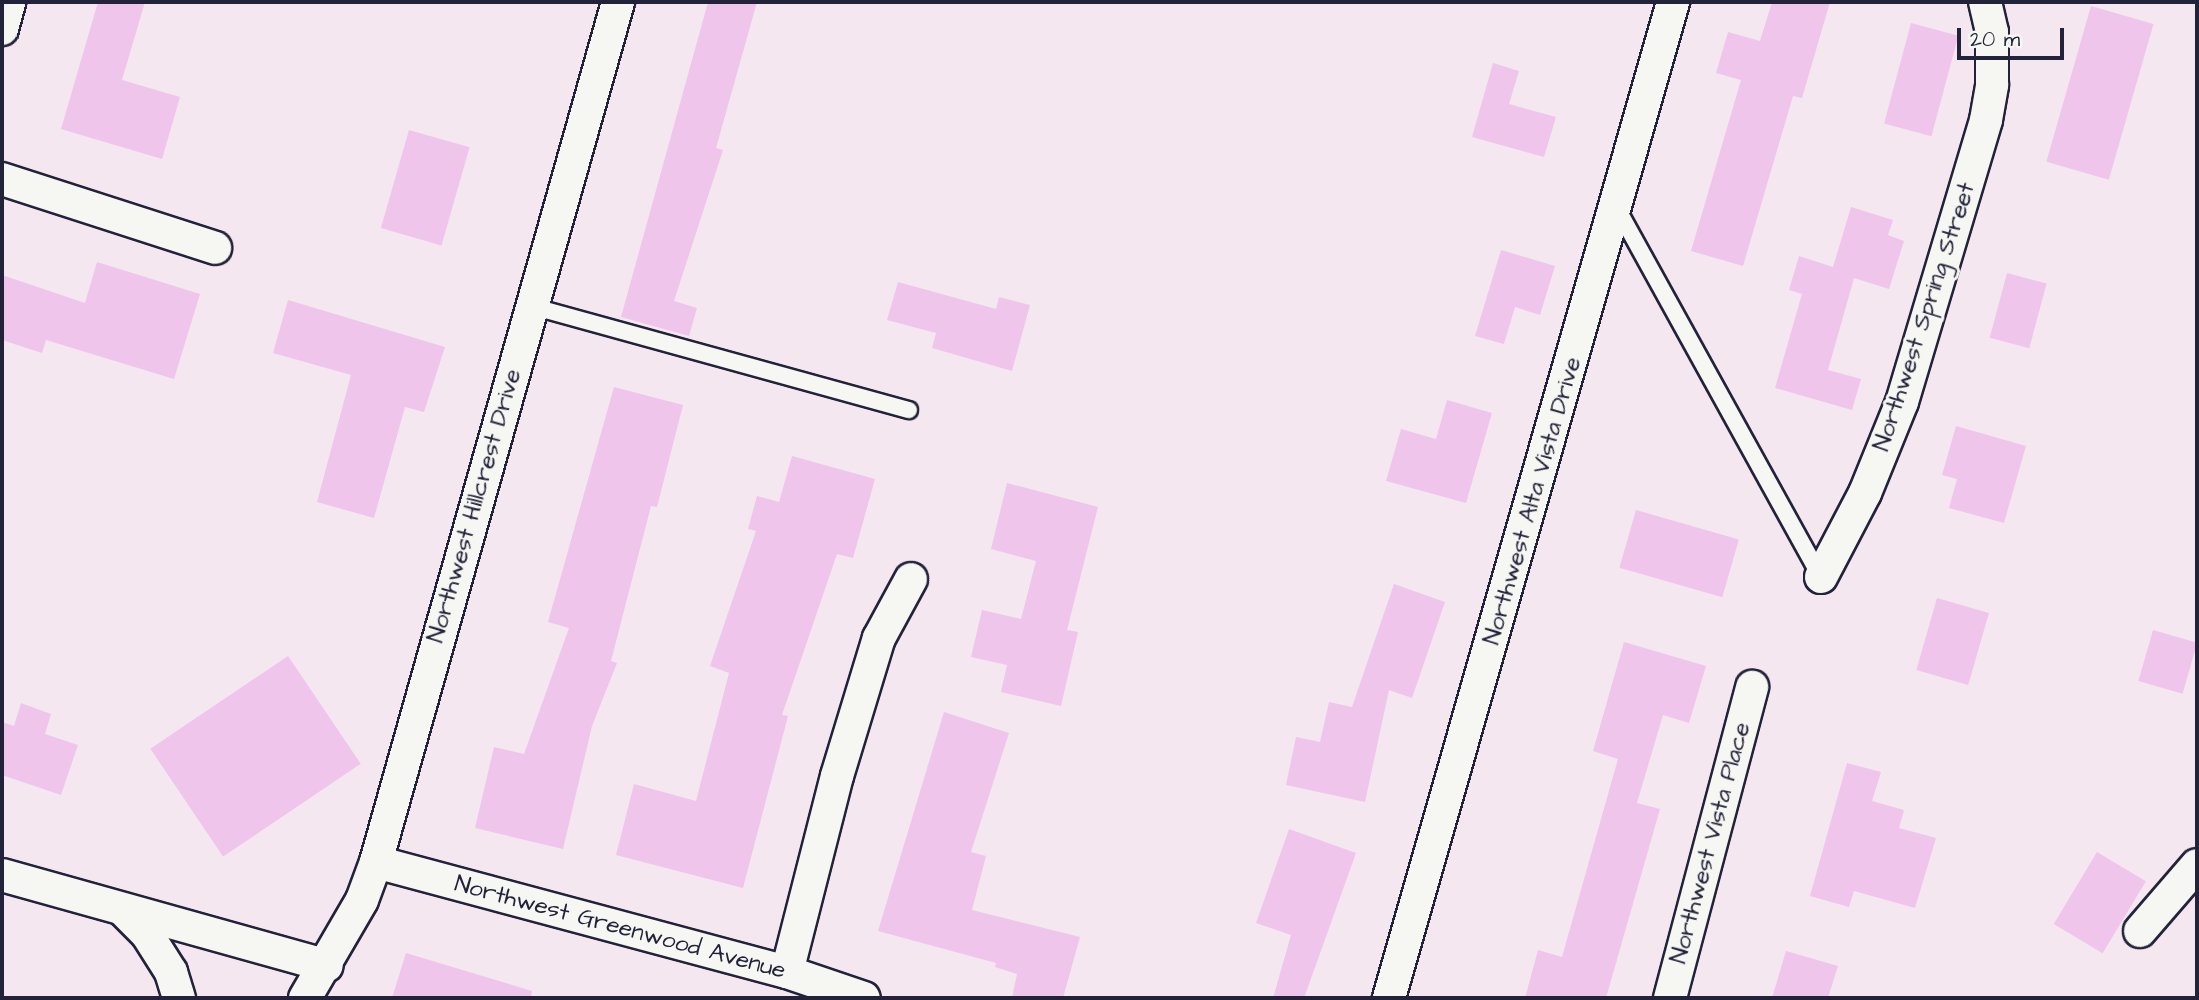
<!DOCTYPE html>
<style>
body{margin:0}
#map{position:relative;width:2199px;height:1000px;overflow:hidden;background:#f4e7f0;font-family:"Architects Daughter",sans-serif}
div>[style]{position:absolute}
.building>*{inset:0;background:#efc5ec;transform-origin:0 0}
.roads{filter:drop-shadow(2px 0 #22223b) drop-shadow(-2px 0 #22223b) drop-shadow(0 2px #22223b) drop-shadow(0 -2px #22223b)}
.lane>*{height:16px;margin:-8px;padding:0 8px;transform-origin:8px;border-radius:8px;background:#f6f6f2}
.street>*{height:32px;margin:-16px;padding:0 16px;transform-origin:16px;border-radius:16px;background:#f6f6f2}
span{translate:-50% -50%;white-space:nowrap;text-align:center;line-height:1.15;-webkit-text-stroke:6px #f6f6f2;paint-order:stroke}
.street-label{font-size:24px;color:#22223b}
.frame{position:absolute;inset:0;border:4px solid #22223b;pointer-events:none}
.scale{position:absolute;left:1957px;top:28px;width:107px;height:32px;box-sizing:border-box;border:4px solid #22223b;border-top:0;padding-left:9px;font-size:21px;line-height:24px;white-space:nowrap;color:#22223b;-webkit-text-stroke:5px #f6f6f2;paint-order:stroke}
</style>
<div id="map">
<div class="building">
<div style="clip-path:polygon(98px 2px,145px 2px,122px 80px,180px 97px,162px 159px,61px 129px)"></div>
<div style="clip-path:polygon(708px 2px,757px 2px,716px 148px,723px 150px,674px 301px,697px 308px,689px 336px,621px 317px)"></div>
<div style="clip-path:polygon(1772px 2px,1830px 2px,1802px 98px,1793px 96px,1743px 266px,1691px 251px,1741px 80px,1716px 73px,1728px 32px,1760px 41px)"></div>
<div style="left:2091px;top:6px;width:65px;height:162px;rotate:16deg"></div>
<div style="left:1911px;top:23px;width:49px;height:104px;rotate:15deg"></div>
<div style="clip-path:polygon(1493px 63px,1519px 71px,1509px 104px,1556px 117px,1544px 157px,1472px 137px)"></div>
<div style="left:409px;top:130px;width:63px;height:102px;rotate:16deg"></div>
<div style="clip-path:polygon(1851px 207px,1893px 220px,1888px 235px,1904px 241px,1889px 289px,1854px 278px,1828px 370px,1861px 379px,1852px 410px,1775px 388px,1802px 294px,1789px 290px,1799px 256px,1833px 267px)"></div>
<div style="clip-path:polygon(1501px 250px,1555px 266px,1540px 315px,1515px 307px,1504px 344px,1475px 336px)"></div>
<div style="clip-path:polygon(97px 262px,200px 294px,174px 379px,46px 340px,42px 353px,2px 340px,2px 275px,85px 303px)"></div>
<div style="left:2007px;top:273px;width:41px;height:67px;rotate:15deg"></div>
<div style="clip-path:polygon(898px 282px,996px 309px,999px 297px,1030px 305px,1012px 371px,932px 348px,936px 333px,887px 320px)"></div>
<div style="clip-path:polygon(288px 300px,445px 347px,424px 412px,405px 407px,374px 518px,317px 502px,351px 375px,273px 353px)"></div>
<div style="clip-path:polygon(614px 387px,683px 405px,657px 507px,651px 506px,611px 661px,617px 663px,592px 726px,563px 849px,475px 828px,494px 747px,524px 754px,569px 628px,548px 622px)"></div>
<div style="clip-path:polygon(1447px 400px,1492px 413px,1466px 503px,1386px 481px,1401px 429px,1436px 439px)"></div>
<div style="clip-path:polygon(1956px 426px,2026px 446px,2004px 523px,1949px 508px,1957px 479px,1942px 475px)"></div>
<div style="clip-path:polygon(792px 456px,875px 479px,853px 558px,837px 554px,782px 715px,788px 716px,743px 888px,616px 855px,634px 784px,696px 801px,729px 673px,710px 666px,756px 531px,748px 529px,757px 496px,779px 502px)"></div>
<div style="clip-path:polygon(1007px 483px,1098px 507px,1067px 630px,1078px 632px,1061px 706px,1001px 692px,1007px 665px,971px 657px,982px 610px,1021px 619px,1036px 561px,991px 549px)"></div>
<div style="left:1636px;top:510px;width:107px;height:60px;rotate:16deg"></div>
<div style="clip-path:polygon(1394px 584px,1445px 602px,1412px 698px,1389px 690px,1365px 802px,1286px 785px,1296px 737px,1320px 742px,1329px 702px,1352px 707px)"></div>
<div style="left:1937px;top:598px;width:54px;height:75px;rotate:16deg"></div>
<div style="left:2153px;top:630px;width:46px;height:53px;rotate:16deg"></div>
<div style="clip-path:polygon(1624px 642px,1706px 666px,1689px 723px,1663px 715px,1637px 803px,1660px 809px,1606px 998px,1525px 998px,1538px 950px,1562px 957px,1618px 759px,1593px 751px)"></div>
<div style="left:288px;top:656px;width:130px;height:166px;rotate:56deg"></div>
<div style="clip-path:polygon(21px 703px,51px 714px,45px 734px,78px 745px,61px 795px,2px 775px,2px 722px,14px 726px)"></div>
<div style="clip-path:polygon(944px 712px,1009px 733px,971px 852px,986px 856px,972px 910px,1080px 937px,1063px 998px,1012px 998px,1017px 974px,995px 967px,996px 963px,878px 931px)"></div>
<div style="clip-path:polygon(1847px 763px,1881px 772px,1872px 801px,1904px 810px,1899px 828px,1936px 838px,1915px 908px,1854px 891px,1849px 907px,1810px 896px)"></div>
<div style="clip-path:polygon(1289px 829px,1356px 853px,1304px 998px,1273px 998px,1291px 935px,1256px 923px)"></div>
<div style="left:2097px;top:852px;width:57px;height:84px;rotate:31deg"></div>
<div style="clip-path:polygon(1786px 951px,1838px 966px,1828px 998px,1772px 998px)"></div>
<div style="clip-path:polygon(406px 953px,532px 991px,531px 998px,392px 998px)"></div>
</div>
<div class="roads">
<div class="lane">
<div style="left:1617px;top:208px;width:422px;rotate:61.1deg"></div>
<div style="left:531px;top:306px;width:392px;rotate:15.4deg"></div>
</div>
<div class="street">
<div style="left:2px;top:29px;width:28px;rotate:-75deg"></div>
<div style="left:2px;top:179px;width:224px;rotate:17.9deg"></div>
<div style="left:1821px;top:577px;width:95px;rotate:-62.4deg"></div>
<div style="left:1865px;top:493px;width:98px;rotate:-67.9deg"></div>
<div style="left:1902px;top:402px;width:294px;rotate:-73.4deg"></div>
<div style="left:1986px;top:120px;width:36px;rotate:-80deg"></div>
<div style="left:1992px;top:85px;width:53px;rotate:-90deg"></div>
<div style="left:1992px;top:32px;width:31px;rotate:-103deg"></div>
<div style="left:376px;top:862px;width:425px;rotate:15deg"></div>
<div style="left:787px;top:972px;width:81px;rotate:18.7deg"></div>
<div style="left:2px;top:875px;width:337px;rotate:15.6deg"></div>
<div style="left:125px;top:912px;width:31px;rotate:45deg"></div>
<div style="left:147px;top:934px;width:45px;rotate:57.7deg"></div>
<div style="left:171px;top:972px;width:27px;rotate:73deg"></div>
<div style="left:2140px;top:931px;width:87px;rotate:-49.2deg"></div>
<div style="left:787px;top:972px;width:202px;rotate:-75.7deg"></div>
<div style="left:837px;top:776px;width:144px;rotate:-73.1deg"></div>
<div style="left:879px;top:638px;width:67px;rotate:-61.5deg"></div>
<div style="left:305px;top:998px;width:113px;rotate:-59.8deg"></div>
<div style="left:362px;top:900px;width:40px;rotate:-69.8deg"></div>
<div style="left:376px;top:862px;width:893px;rotate:-74.28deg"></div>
<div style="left:1389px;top:998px;width:1036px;rotate:-74.08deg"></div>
<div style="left:1670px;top:998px;width:322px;rotate:-75.2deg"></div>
</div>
</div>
<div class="street-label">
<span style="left:1925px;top:317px;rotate:-72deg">Northwest Spring Street</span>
<span style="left:1533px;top:501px;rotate:-74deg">Northwest Alta Vista Drive</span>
<span style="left:475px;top:506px;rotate:-74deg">Northwest Hillcrest Drive</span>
<span style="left:1711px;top:843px;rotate:-75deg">Northwest Vista Place</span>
<span style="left:620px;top:928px;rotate:15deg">Northwest Greenwood Avenue</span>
</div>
<div class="frame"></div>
<div class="scale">20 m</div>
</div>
